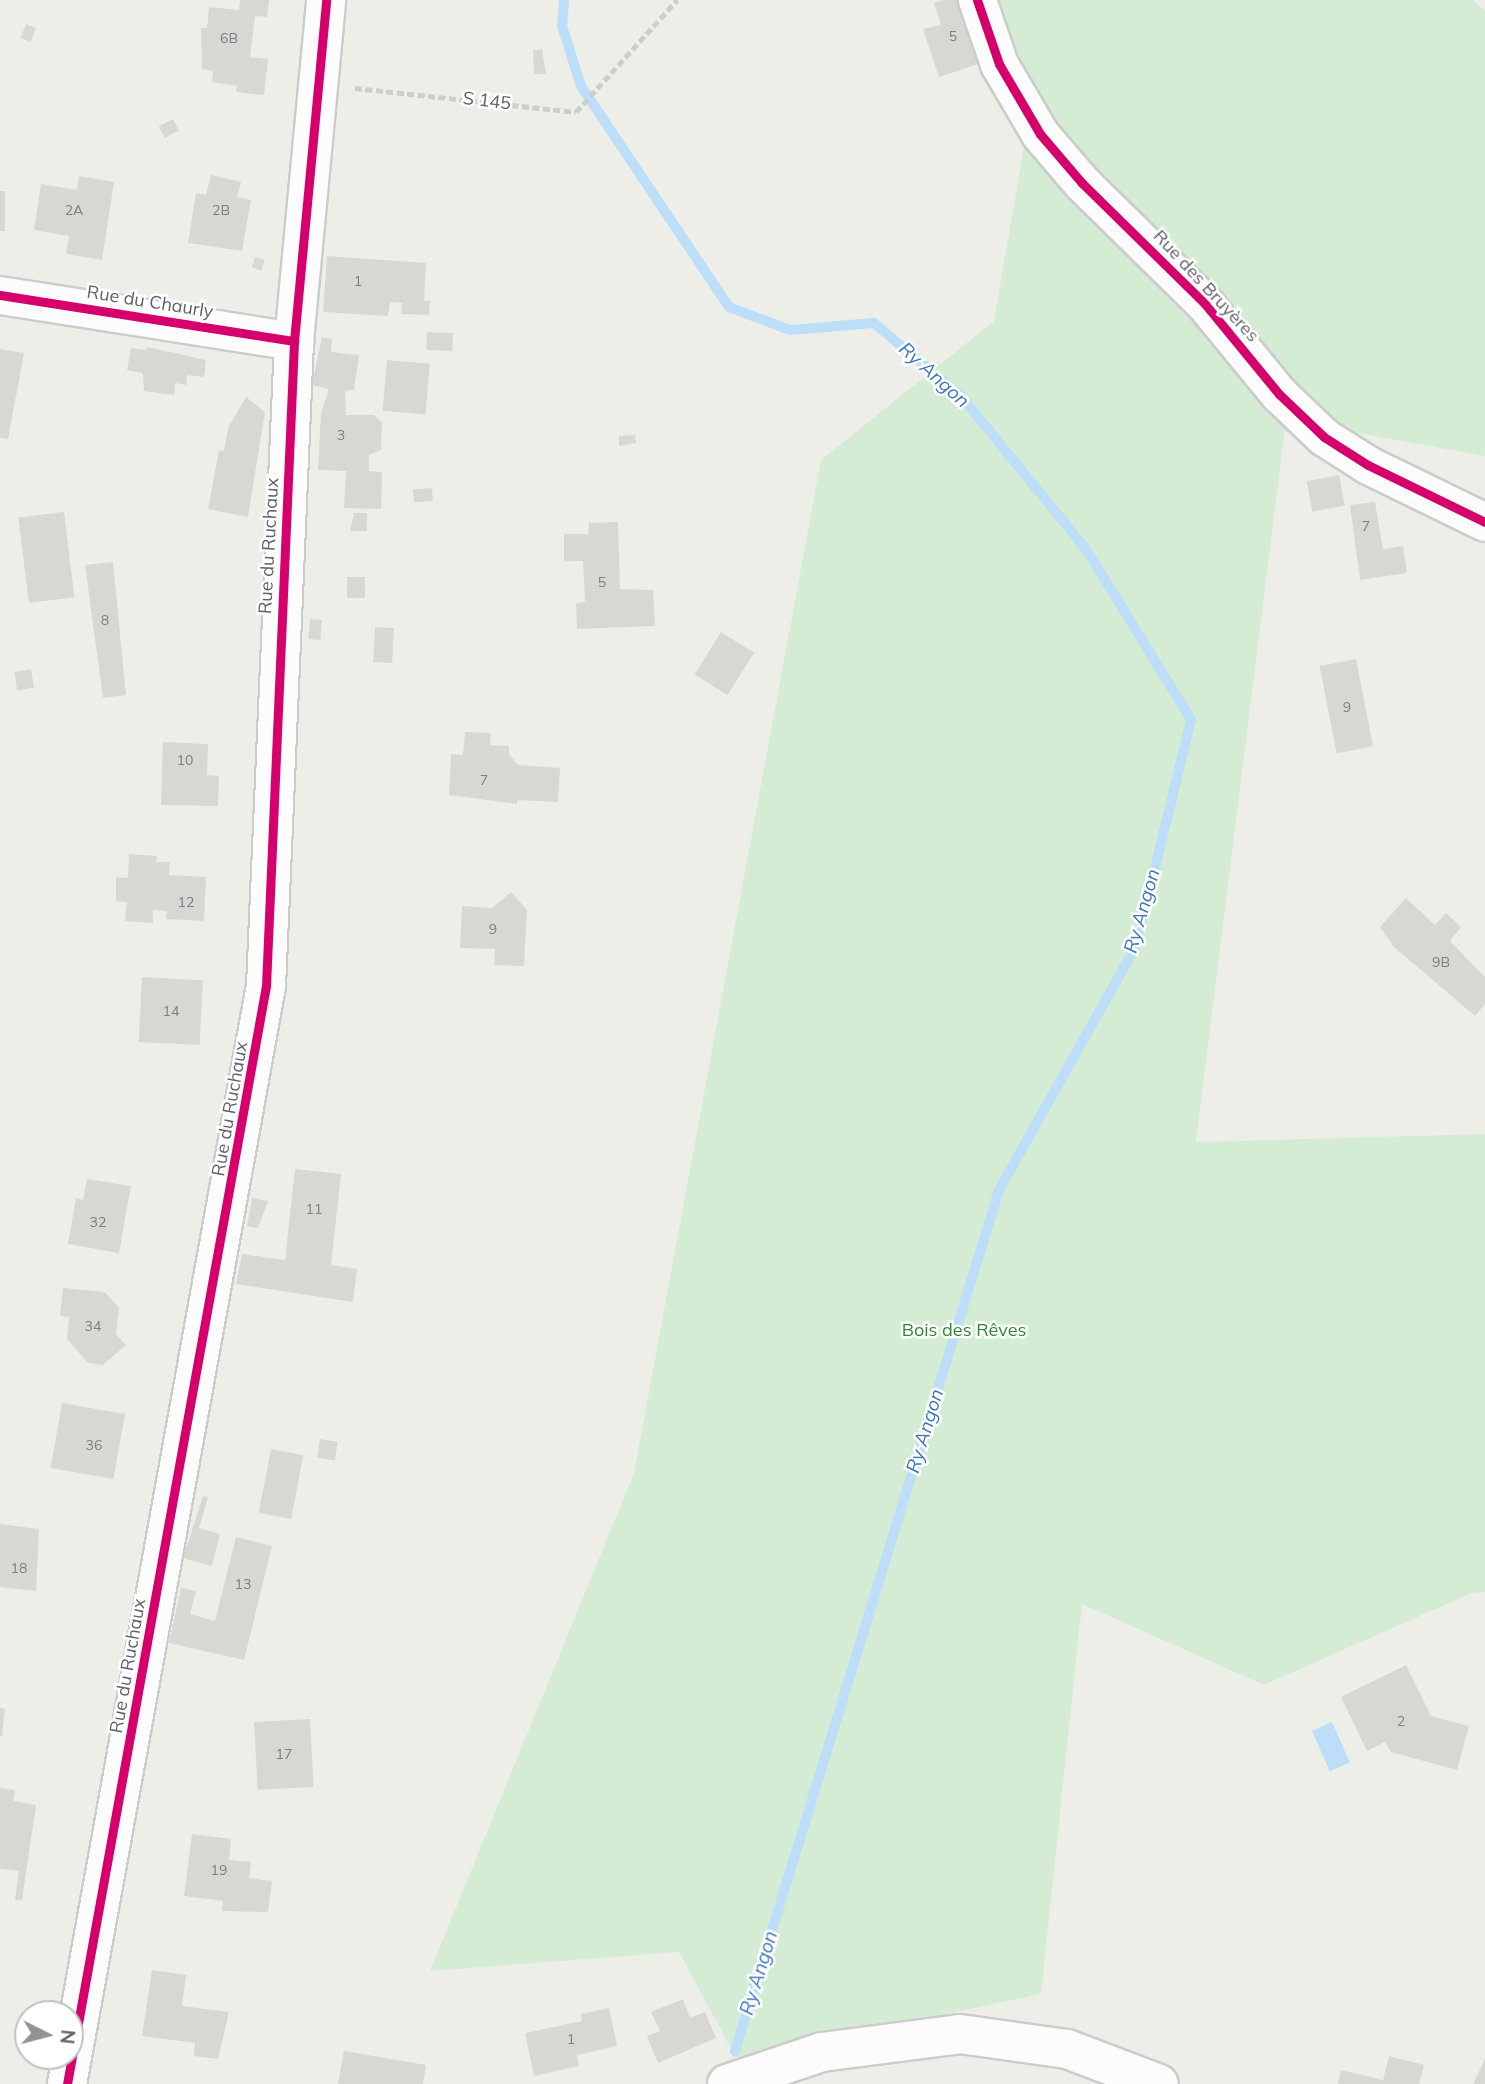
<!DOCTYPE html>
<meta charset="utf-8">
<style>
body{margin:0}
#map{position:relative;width:1485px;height:2084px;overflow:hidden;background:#eeeee9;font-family:Mulish,sans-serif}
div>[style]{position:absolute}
.green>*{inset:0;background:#d5ecd4}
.water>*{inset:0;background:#bddef8;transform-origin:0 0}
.stream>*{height:10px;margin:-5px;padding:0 5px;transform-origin:5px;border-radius:5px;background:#bddef8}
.building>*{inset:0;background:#d8d7d4;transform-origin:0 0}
.path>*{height:4.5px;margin-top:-2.25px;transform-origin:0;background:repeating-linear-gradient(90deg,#c9cfcb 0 7px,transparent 0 10.5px)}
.roads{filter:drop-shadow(2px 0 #cbcccb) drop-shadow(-2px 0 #cbcccb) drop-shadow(0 2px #cbcccb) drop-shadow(0 -2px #cbcccb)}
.minor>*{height:37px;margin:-18.5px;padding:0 18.5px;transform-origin:18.5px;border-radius:18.5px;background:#fcfcfc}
.tertiary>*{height:38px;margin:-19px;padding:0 19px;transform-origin:19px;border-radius:19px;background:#fcfcfc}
.cycleway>*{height:9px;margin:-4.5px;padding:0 4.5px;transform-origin:4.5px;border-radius:4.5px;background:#d6006c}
span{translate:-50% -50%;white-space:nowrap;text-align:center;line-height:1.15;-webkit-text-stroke:5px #fff;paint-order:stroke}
.number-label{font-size:14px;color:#7c8084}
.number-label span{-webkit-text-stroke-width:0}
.street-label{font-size:18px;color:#5d6268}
.park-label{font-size:18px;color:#2e8634}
.water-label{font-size:19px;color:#3a76bb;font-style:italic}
.north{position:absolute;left:14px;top:2000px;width:70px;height:70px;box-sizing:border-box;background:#fff;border:2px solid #bec0c3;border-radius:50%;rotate:96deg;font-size:19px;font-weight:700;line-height:28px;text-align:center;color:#5d6268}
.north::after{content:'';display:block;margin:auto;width:24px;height:32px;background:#909395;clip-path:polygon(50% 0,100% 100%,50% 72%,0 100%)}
</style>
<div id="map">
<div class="green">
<div style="clip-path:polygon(993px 0,1473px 0,1485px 11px,1485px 456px,1286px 420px,1196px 1142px,1485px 1134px,1485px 1592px,1472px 1593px,1264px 1685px,1082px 1604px,1041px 1994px,736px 2058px,679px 1952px,430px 1971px,634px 1473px,821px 460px,994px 321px,1027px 129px)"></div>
</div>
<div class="water">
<div style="left:1332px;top:1722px;width:44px;height:22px;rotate:66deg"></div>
</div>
<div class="stream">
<div style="left:564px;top:0;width:26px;rotate:94deg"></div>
<div style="left:562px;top:26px;width:63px;rotate:72.4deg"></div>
<div style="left:581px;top:86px;width:266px;rotate:56.2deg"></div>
<div style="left:729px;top:307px;width:65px;rotate:20.7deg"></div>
<div style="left:790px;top:330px;width:84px;rotate:-4.8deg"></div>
<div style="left:874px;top:323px;width:114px;rotate:40deg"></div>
<div style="left:961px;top:396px;width:198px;rotate:50.8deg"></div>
<div style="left:1086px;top:549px;width:201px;rotate:58.4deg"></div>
<div style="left:1191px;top:720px;width:233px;rotate:103.7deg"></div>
<div style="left:1136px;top:946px;width:280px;rotate:119.3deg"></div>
<div style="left:999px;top:1190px;width:901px;rotate:107.05deg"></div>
</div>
<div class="building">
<div style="clip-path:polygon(240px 0,269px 0,267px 17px,255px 16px,250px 57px,268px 59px,264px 95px,236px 92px,237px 86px,212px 82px,213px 71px,202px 69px,201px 28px,207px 28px,209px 7px,239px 10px)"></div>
<div style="clip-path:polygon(943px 0,960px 0,982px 63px,939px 77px,923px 29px,941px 25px,934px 3px)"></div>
<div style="left:26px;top:24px;width:11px;height:15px;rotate:22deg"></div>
<div style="clip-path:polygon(542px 49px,546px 74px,534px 74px,533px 50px)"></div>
<div style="left:173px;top:119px;width:13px;height:16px;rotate:63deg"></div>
<div style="clip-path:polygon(211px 175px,241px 182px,237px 197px,251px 200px,242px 251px,188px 243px,196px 193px,206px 195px)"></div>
<div style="clip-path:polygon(79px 176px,114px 182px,102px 260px,66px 254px,69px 236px,34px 230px,41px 184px,77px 190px)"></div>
<div style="left:0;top:191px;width:5px;height:40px"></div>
<div style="clip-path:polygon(327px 256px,426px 263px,424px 301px,430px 301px,429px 315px,401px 314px,402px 303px,390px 302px,388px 316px,323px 312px)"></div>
<div style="left:255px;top:257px;width:10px;height:11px;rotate:17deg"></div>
<div style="left:427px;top:332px;width:26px;height:18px;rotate:2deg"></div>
<div style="clip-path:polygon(322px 337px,332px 339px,331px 352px,359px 355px,354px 390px,345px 391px,346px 415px,374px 415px,382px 423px,381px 450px,369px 455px,369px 471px,382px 472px,381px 509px,344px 508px,346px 471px,318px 470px,321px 413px,329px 389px,312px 385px)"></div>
<div style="clip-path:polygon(147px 347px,206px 360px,204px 377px,187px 375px,186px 385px,175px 383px,174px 395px,144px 391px,143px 373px,127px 370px,131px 348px,146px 350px)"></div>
<div style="clip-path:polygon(0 349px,24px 353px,8px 439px,0 438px)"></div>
<div style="left:387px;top:360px;width:43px;height:51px;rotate:5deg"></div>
<div style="clip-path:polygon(246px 397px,265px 412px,248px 517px,208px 509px,219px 450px,224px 451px,228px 428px)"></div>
<div style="clip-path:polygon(635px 435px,636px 443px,619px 446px,619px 436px)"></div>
<div style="left:1339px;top:475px;width:31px;height:33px;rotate:79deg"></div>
<div style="left:432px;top:488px;width:13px;height:19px;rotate:86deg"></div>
<div style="clip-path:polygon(1375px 502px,1383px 549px,1403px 546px,1407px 573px,1360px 580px,1350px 505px)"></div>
<div style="left:64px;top:512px;width:86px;height:46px;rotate:83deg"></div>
<div style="clip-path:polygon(354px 513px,367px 513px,367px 531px,350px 531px)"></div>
<div style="clip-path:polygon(618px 522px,620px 589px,653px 590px,655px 626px,577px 629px,576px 603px,585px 602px,583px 561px,564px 561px,564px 534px,588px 534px,589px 523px)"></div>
<div style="clip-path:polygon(113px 562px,126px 695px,103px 698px,85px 565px)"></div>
<div style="left:347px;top:577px;width:18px;height:21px"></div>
<div style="left:310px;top:619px;width:12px;height:20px;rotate:5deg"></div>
<div style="left:375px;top:627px;width:19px;height:35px;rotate:3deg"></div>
<div style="left:721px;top:632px;width:39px;height:50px;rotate:32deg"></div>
<div style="left:1356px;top:659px;width:89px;height:37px;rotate:79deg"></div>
<div style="left:31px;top:669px;width:19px;height:17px;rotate:81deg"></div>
<div style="clip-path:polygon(465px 732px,491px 733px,490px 745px,509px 746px,509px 754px,518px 765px,560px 768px,558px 802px,517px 800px,517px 804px,449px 795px,451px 754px,463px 755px)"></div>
<div style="clip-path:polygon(163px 742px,208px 744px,207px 775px,219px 776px,218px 806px,161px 805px)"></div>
<div style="clip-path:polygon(129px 854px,157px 856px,156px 862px,170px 862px,169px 875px,206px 877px,204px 921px,166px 919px,167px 911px,153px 910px,153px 923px,125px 921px,127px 902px,116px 901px,116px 877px,128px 878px)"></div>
<div style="clip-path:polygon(511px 892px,527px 910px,524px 966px,494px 965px,495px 949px,460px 948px,462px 906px,492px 908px)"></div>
<div style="clip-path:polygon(1406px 898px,1435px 925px,1446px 913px,1461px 927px,1450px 941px,1485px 977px,1485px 1004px,1475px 1016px,1394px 947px,1380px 927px)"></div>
<div style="left:142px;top:977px;width:61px;height:65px;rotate:3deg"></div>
<div style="clip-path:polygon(295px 1169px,341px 1174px,331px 1265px,357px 1269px,353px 1302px,236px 1284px,242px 1254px,285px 1260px)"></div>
<div style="clip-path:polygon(87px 1179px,131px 1186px,119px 1253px,68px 1244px,76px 1198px,83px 1200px)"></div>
<div style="clip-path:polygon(252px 1198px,268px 1201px,258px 1228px,247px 1226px)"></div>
<div style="clip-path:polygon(63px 1288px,105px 1292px,119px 1308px,116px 1334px,126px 1345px,103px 1365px,88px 1363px,67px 1339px,69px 1317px,60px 1316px)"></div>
<div style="left:62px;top:1403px;width:64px;height:66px;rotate:10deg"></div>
<div style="left:320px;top:1439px;width:18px;height:19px;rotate:9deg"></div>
<div style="left:271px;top:1449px;width:33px;height:65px;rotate:11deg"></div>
<div style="clip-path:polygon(203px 1496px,208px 1497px,199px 1528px,220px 1534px,212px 1566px,183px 1558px)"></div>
<div style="clip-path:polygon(0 1524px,39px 1529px,36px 1591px,0 1587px)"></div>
<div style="clip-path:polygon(236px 1537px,272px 1546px,244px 1660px,169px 1643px,181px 1588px,196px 1591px,190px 1614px,215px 1621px)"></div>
<div style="clip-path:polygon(1406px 1665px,1431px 1716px,1469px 1726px,1457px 1770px,1391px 1752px,1385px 1742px,1367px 1751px,1341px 1697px)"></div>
<div style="clip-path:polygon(0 1708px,5px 1709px,2px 1736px,0 1736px)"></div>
<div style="left:310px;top:1719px;width:68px;height:56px;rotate:87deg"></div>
<div style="clip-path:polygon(0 1788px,15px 1790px,13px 1801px,36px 1805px,22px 1900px,15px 1900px,19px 1871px,0 1869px)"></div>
<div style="clip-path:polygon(192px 1834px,231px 1839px,229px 1860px,251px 1862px,249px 1878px,272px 1881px,268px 1912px,222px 1911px,223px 1901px,184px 1896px)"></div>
<div style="clip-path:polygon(152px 1970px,186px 1975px,182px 2006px,229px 2012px,218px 2059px,194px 2056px,195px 2043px,142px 2036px)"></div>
<div style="clip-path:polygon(683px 1999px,690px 2018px,705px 2012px,716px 2038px,658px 2063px,647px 2036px,660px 2031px,651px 2012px)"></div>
<div style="clip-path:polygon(609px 2008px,617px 2046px,577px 2055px,579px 2066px,534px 2076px,525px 2033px,582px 2021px,581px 2014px)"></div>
<div style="clip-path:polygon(344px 2051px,426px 2065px,423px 2084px,338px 2084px)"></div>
<div style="clip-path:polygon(1389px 2056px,1424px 2065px,1419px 2084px,1338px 2084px,1341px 2070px,1383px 2080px)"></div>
<div style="clip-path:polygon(1485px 2059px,1485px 2084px,1473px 2084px)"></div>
</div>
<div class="path">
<div style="left:355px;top:88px;width:222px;rotate:6.2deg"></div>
<div style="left:576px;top:112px;width:151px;rotate:-48deg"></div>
</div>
<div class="roads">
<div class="minor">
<div style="left:977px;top:0;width:68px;rotate:71deg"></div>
<div style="left:999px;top:64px;width:81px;rotate:59.6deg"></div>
<div style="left:1040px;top:134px;width:65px;rotate:49.4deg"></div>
<div style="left:1082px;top:183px;width:173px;rotate:44.5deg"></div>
<div style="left:1205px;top:304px;width:117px;rotate:50.6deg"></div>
<div style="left:1279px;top:394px;width:62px;rotate:43.7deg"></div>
<div style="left:1324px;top:437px;width:52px;rotate:32.5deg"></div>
<div style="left:1368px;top:465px;width:130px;rotate:26deg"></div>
<div style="left:0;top:295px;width:298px;rotate:8.9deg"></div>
</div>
<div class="tertiary">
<div style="left:67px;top:2084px;width:1116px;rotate:-79.73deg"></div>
<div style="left:266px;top:986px;width:646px;rotate:-87.51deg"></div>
<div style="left:294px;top:341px;width:342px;rotate:-84.6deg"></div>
<div style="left:727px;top:2084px;width:100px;rotate:-18.6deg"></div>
<div style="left:822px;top:2052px;width:139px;rotate:-7.4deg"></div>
<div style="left:960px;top:2034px;width:108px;rotate:8deg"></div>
<div style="left:1067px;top:2049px;width:98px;rotate:20.8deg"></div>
</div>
</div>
<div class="cycleway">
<div style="left:977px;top:0;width:68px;rotate:71deg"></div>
<div style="left:999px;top:64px;width:81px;rotate:59.6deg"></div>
<div style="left:1040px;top:134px;width:65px;rotate:49.4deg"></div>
<div style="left:1082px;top:183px;width:173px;rotate:44.5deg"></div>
<div style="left:1205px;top:304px;width:117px;rotate:50.6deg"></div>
<div style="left:1279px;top:394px;width:62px;rotate:43.7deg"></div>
<div style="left:1324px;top:437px;width:52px;rotate:32.5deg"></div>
<div style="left:1368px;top:465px;width:130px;rotate:26deg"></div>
<div style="left:0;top:295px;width:298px;rotate:8.9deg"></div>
<div style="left:67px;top:2084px;width:1116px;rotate:-79.73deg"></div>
<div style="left:266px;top:986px;width:646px;rotate:-87.51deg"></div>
<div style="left:294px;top:341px;width:342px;rotate:-84.6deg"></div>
</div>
<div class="number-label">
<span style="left:953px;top:36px">5</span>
<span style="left:229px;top:38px">6B</span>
<span style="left:74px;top:210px">2A</span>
<span style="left:221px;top:210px">2B</span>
<span style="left:358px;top:281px">1</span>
<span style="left:341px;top:435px">3</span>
<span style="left:1366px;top:526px">7</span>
<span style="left:602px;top:582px">5</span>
<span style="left:105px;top:620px">8</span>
<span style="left:1347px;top:707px">9</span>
<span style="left:185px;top:760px">10</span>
<span style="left:484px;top:780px">7</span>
<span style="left:186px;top:902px">12</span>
<span style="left:493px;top:929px">9</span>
<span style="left:1441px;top:962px">9B</span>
<span style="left:171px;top:1011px">14</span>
<span style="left:314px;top:1209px">11</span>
<span style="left:98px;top:1222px">32</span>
<span style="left:93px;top:1326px">34</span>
<span style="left:94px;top:1445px">36</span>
<span style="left:19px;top:1568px">18</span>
<span style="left:243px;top:1584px">13</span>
<span style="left:1401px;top:1721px">2</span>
<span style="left:284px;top:1754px">17</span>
<span style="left:219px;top:1870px">19</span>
<span style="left:571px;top:2039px">1</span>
</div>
<div class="street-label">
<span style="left:487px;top:101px;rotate:7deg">S 145</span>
<span style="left:1206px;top:286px;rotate:47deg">Rue des Bruyères</span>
<span style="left:150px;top:302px;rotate:9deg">Rue du Chaurly</span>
<span style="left:269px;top:546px;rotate:-87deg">Rue du Ruchaux</span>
<span style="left:230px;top:1109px;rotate:-80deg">Rue du Ruchaux</span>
<span style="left:128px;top:1666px;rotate:-80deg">Rue du Ruchaux</span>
</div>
<div class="park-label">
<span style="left:964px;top:1330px">Bois des Rêves</span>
</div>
<div class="water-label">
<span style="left:934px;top:375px;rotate:42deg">Ry Angon</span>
<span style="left:1142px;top:911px;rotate:-74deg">Ry Angon</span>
<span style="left:925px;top:1431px;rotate:-73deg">Ry Angon</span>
<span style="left:759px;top:1973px;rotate:-73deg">Ry Angon</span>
</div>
<div class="north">N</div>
</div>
